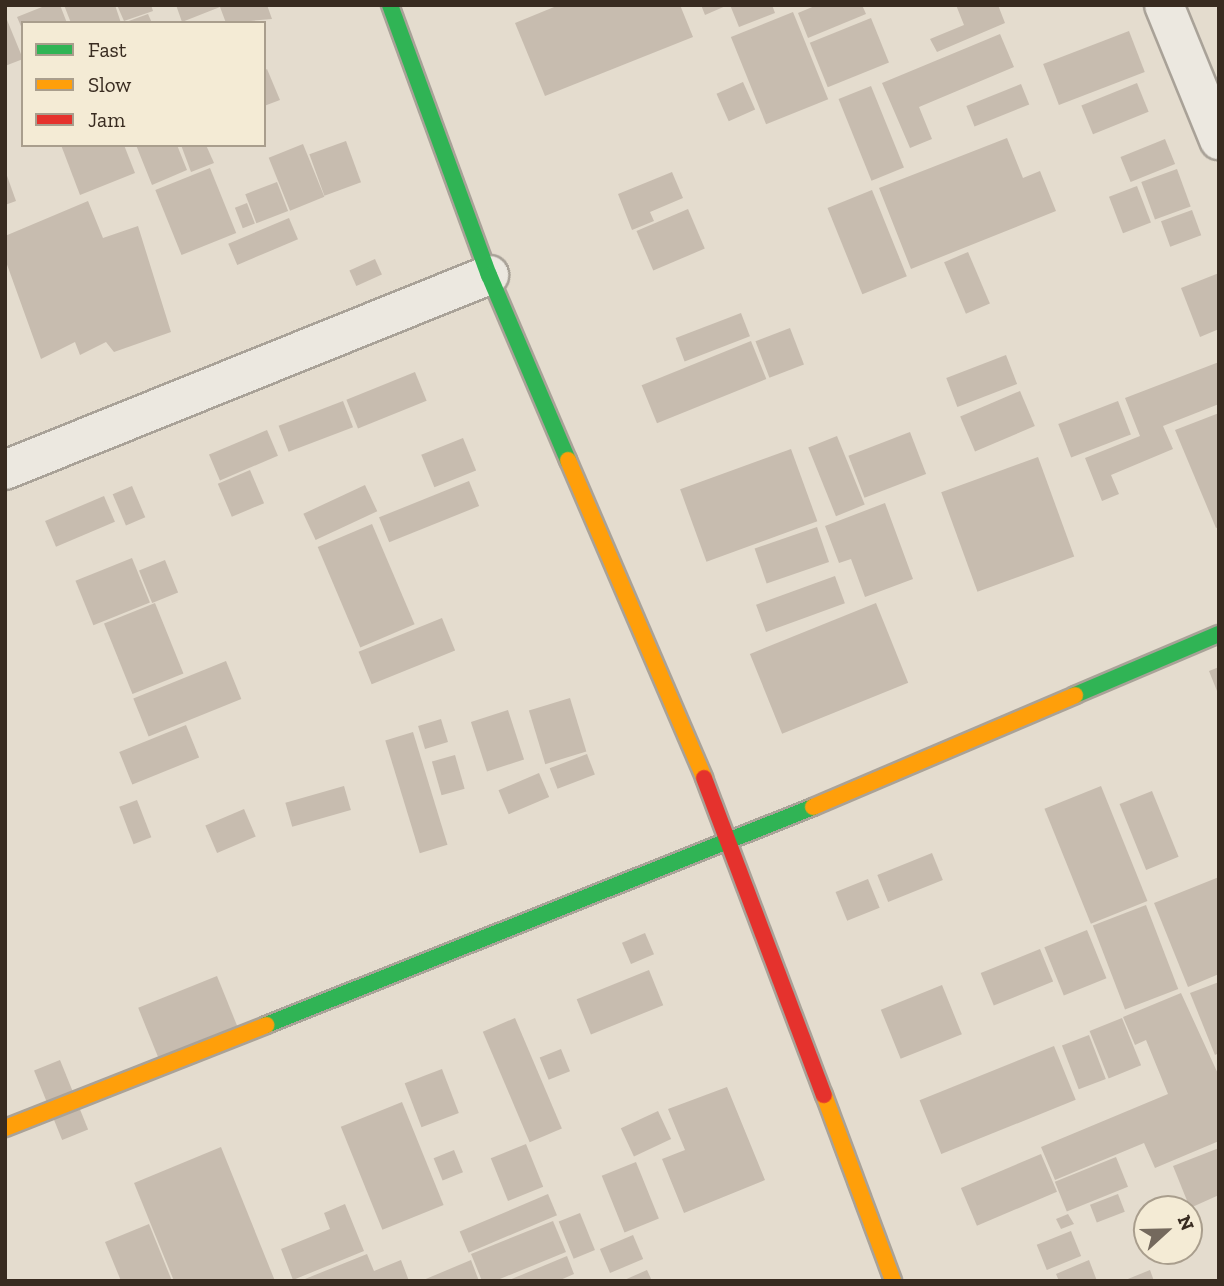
<!DOCTYPE html>
<style>
body{margin:0}
#map{position:relative;width:1224px;height:1286px;overflow:hidden;background:#e4dcce;font-family:"Zilla Slab",serif}
div>[style]{position:absolute}
.building>*{inset:0;background:#c7bcaf;transform-origin:0 0}
.roads{filter:drop-shadow(2px 0 #a9a298) drop-shadow(-2px 0 #a9a298) drop-shadow(0 2px #a9a298) drop-shadow(0 -2px #a9a298)}
.street>*{height:38px;margin:-19px;padding:0 19px;transform-origin:19px;border-radius:19px;background:#ece8e0}
.fast>*{height:16px;margin:-8px;padding:0 8px;transform-origin:8px;border-radius:8px;background:#30b455}
.slow>*{height:16px;margin:-8px;padding:0 8px;transform-origin:8px;border-radius:8px;background:#ff9f0a}
.jam>*{height:16px;margin:-8px;padding:0 8px;transform-origin:8px;border-radius:8px;background:#e5322d}
span{translate:-50% -50%;white-space:nowrap;text-align:center;line-height:1.15;-webkit-text-stroke:7px #f4ebd5;paint-order:stroke}
.frame{position:absolute;inset:0;border:7px solid #382b20;pointer-events:none}
.legend{position:absolute;left:21px;top:21px;width:245px;height:126px;box-sizing:border-box;background:#f4ebd5;border:2px solid #a99e8d;margin:0;padding:9px 12px;list-style:none;font-size:21px;color:#382b20}
.legend li{display:flex;align-items:center;gap:14px;height:35px}
.legend b{width:35px;border:2px solid #a99e8d}
.north{position:absolute;left:1133px;top:1195px;width:70px;height:70px;box-sizing:border-box;background:#f4ebd5;border:2px solid #a99e8d;border-radius:50%;rotate:68deg;font-size:19px;font-weight:700;line-height:28px;text-align:center;color:#382b20}
.north::after{content:'';display:block;margin:auto;width:24px;height:32px;background:#74695d;clip-path:polygon(50% 0,100% 100%,50% 72%,0 100%)}
</style>
<div id="map">
<div class="building">
<div style="clip-path:polygon(47px 5px,60px 5px,67px 23px,23px 23px,23px 31px,17px 17px)"></div>
<div style="clip-path:polygon(64px 5px,115px 5px,121px 23px,71px 23px)"></div>
<div style="clip-path:polygon(117px 5px,151px 5px,153px 11px,124px 21px)"></div>
<div style="clip-path:polygon(176px 5px,267px 5px,272px 19px,226px 23px,220px 7px,182px 22px)"></div>
<div style="clip-path:polygon(559px 5px,680px 5px,693px 37px,545px 96px,515px 23px)"></div>
<div style="clip-path:polygon(701px 5px,728px 5px,705px 15px)"></div>
<div style="clip-path:polygon(730px 5px,772px 5px,775px 13px,739px 27px)"></div>
<div style="clip-path:polygon(817px 5px,862px 5px,866px 14px,808px 38px,798px 13px)"></div>
<div style="clip-path:polygon(956px 5px,998px 5px,1005px 23px,937px 52px,930px 39px,964px 25px)"></div>
<div style="left:793px;top:12px;width:94px;height:67px;rotate:68deg"></div>
<div style="clip-path:polygon(148px 14px,152px 23px,126px 23px,126px 22px)"></div>
<div style="clip-path:polygon(5px 15px,23px 59px,5px 66px)"></div>
<div style="left:871px;top:18px;width:48px;height:66px;rotate:68deg"></div>
<div style="left:1129px;top:31px;width:44px;height:92px;rotate:69deg"></div>
<div style="clip-path:polygon(1000px 34px,1014px 67px,919px 107px,932px 139px,910px 148px,882px 83px)"></div>
<div style="clip-path:polygon(267px 69px,280px 100px,264px 106px,264px 71px)"></div>
<div style="left:743px;top:82px;width:30px;height:29px;rotate:66deg"></div>
<div style="left:1137px;top:83px;width:31px;height:60px;rotate:68deg"></div>
<div style="left:1021px;top:84px;width:22px;height:59px;rotate:68deg"></div>
<div style="left:871px;top:86px;width:88px;height:35px;rotate:68deg"></div>
<div style="clip-path:polygon(1007px 138px,1023px 178px,1040px 171px,1056px 211px,911px 269px,879px 188px)"></div>
<div style="left:1165px;top:139px;width:27px;height:48px;rotate:68deg"></div>
<div style="left:346px;top:141px;width:44px;height:39px;rotate:70deg"></div>
<div style="left:303px;top:144px;width:57px;height:37px;rotate:68deg"></div>
<div style="clip-path:polygon(61px 145px,124px 145px,135px 173px,80px 195px)"></div>
<div style="clip-path:polygon(136px 145px,177px 145px,187px 170px,152px 185px)"></div>
<div style="clip-path:polygon(181px 145px,206px 145px,214px 163px,191px 172px)"></div>
<div style="left:210px;top:168px;width:70px;height:59px;rotate:68deg"></div>
<div style="left:1177px;top:169px;width:40px;height:38px;rotate:70deg"></div>
<div style="clip-path:polygon(672px 172px,683px 198px,650px 212px,654px 221px,632px 230px,618px 194px)"></div>
<div style="clip-path:polygon(6px 173px,16px 201px,5px 205px,5px 174px)"></div>
<div style="left:277px;top:182px;width:31px;height:34px;rotate:69deg"></div>
<div style="left:1137px;top:186px;width:39px;height:30px;rotate:69deg"></div>
<div style="left:872px;top:190px;width:93px;height:48px;rotate:68deg"></div>
<div style="clip-path:polygon(88px 201px,103px 238px,138px 226px,171px 332px,114px 352px,106px 342px,80px 355px,75px 342px,41px 359px,5px 259px,5px 236px)"></div>
<div style="left:247px;top:203px;width:22px;height:13px;rotate:69deg"></div>
<div style="left:688px;top:209px;width:43px;height:56px;rotate:67deg"></div>
<div style="left:1192px;top:210px;width:27px;height:33px;rotate:70deg"></div>
<div style="left:289px;top:218px;width:23px;height:66px;rotate:67deg"></div>
<div style="left:968px;top:252px;width:56px;height:26px;rotate:67deg"></div>
<div style="left:375px;top:259px;width:17px;height:28px;rotate:66deg"></div>
<div style="clip-path:polygon(1219px 273px,1219px 329px,1200px 337px,1181px 288px)"></div>
<div style="left:741px;top:313px;width:25px;height:70px;rotate:69deg"></div>
<div style="left:790px;top:328px;width:39px;height:37px;rotate:69deg"></div>
<div style="left:751px;top:341px;width:41px;height:118px;rotate:68deg"></div>
<div style="left:1006px;top:355px;width:31px;height:64px;rotate:69deg"></div>
<div style="clip-path:polygon(1219px 362px,1219px 404px,1163px 426px,1173px 449px,1111px 475px,1119px 494px,1102px 501px,1085px 458px,1140px 436px,1125px 398px)"></div>
<div style="left:415px;top:372px;width:31px;height:74px;rotate:68deg"></div>
<div style="left:1020px;top:391px;width:38px;height:65px;rotate:67deg"></div>
<div style="left:343px;top:401px;width:28px;height:69px;rotate:69deg"></div>
<div style="left:1118px;top:401px;width:36px;height:64px;rotate:69deg"></div>
<div style="clip-path:polygon(1219px 413px,1219px 527px,1216px 528px,1175px 430px)"></div>
<div style="left:267px;top:430px;width:28px;height:63px;rotate:67deg"></div>
<div style="left:910px;top:432px;width:45px;height:66px;rotate:69deg"></div>
<div style="left:837px;top:436px;width:74px;height:31px;rotate:68deg"></div>
<div style="left:463px;top:438px;width:35px;height:45px;rotate:68deg"></div>
<div style="left:791px;top:449px;width:77px;height:118px;rotate:70deg"></div>
<div style="left:1038px;top:457px;width:106px;height:103px;rotate:70deg"></div>
<div style="left:250px;top:470px;width:36px;height:35px;rotate:67deg"></div>
<div style="left:469px;top:481px;width:27px;height:97px;rotate:68deg"></div>
<div style="left:365px;top:485px;width:29px;height:68px;rotate:65deg"></div>
<div style="left:132px;top:486px;width:34px;height:21px;rotate:67deg"></div>
<div style="left:104px;top:496px;width:28px;height:64px;rotate:67deg"></div>
<div style="clip-path:polygon(885px 503px,913px 579px,865px 597px,851px 559px,839px 563px,825px 526px)"></div>
<div style="left:372px;top:524px;width:109px;height:59px;rotate:67deg"></div>
<div style="left:817px;top:527px;width:37px;height:66px;rotate:71deg"></div>
<div style="left:132px;top:558px;width:48px;height:61px;rotate:68deg"></div>
<div style="left:165px;top:560px;width:35px;height:28px;rotate:68deg"></div>
<div style="left:835px;top:576px;width:29px;height:84px;rotate:70deg"></div>
<div style="left:155px;top:603px;width:76px;height:55px;rotate:68deg"></div>
<div style="left:876px;top:603px;width:86px;height:136px;rotate:68deg"></div>
<div style="left:442px;top:618px;width:35px;height:90px;rotate:68deg"></div>
<div style="left:226px;top:661px;width:41px;height:100px;rotate:68deg"></div>
<div style="clip-path:polygon(1219px 667px,1219px 696px,1209px 671px)"></div>
<div style="left:570px;top:698px;width:56px;height:43px;rotate:73deg"></div>
<div style="left:508px;top:710px;width:52px;height:39px;rotate:72deg"></div>
<div style="left:441px;top:719px;width:24px;height:24px;rotate:73deg"></div>
<div style="left:186px;top:725px;width:35px;height:72px;rotate:68deg"></div>
<div style="left:413px;top:732px;width:118px;height:29px;rotate:73deg"></div>
<div style="left:587px;top:754px;width:22px;height:40px;rotate:69deg"></div>
<div style="left:455px;top:755px;width:35px;height:24px;rotate:74deg"></div>
<div style="left:539px;top:773px;width:26px;height:44px;rotate:67deg"></div>
<div style="left:344px;top:786px;width:25px;height:61px;rotate:74deg"></div>
<div style="left:1101px;top:786px;width:124px;height:61px;rotate:68deg"></div>
<div style="left:1152px;top:791px;width:71px;height:35px;rotate:68deg"></div>
<div style="left:137px;top:800px;width:40px;height:19px;rotate:69deg"></div>
<div style="left:244px;top:809px;width:30px;height:42px;rotate:67deg"></div>
<div style="left:932px;top:853px;width:29px;height:59px;rotate:68deg"></div>
<div style="clip-path:polygon(1219px 877px,1219px 974px,1188px 987px,1154px 903px)"></div>
<div style="left:868px;top:879px;width:31px;height:35px;rotate:68deg"></div>
<div style="left:1146px;top:905px;width:90px;height:57px;rotate:69deg"></div>
<div style="left:1087px;top:930px;width:52px;height:46px;rotate:68deg"></div>
<div style="left:645px;top:933px;width:23px;height:25px;rotate:67deg"></div>
<div style="left:1040px;top:949px;width:35px;height:64px;rotate:68deg"></div>
<div style="left:649px;top:970px;width:38px;height:78px;rotate:68deg"></div>
<div style="left:217px;top:976px;width:72px;height:85px;rotate:68deg"></div>
<div style="clip-path:polygon(1219px 982px,1219px 1053px,1215px 1055px,1190px 993px)"></div>
<div style="left:942px;top:985px;width:53px;height:66px;rotate:68deg"></div>
<div style="clip-path:polygon(1181px 993px,1219px 1076px,1219px 1141px,1155px 1168px,1144px 1143px,1055px 1180px,1041px 1147px,1168px 1094px,1146px 1040px,1135px 1045px,1123px 1017px)"></div>
<div style="left:515px;top:1018px;width:120px;height:35px;rotate:67deg"></div>
<div style="left:1122px;top:1018px;width:51px;height:35px;rotate:68deg"></div>
<div style="left:1089px;top:1035px;width:47px;height:29px;rotate:69deg"></div>
<div style="left:1054px;top:1046px;width:58px;height:145px;rotate:68deg"></div>
<div style="left:561px;top:1049px;width:24px;height:23px;rotate:68deg"></div>
<div style="left:60px;top:1060px;width:75px;height:28px;rotate:68deg"></div>
<div style="left:442px;top:1069px;width:47px;height:40px;rotate:69deg"></div>
<div style="clip-path:polygon(727px 1087px,765px 1180px,684px 1213px,662px 1159px,685px 1150px,668px 1109px)"></div>
<div style="left:402px;top:1102px;width:111px;height:66px;rotate:68deg"></div>
<div style="left:658px;top:1111px;width:31px;height:41px;rotate:65deg"></div>
<div style="left:526px;top:1144px;width:46px;height:38px;rotate:68deg"></div>
<div style="clip-path:polygon(221px 1147px,275px 1281px,174px 1281px,134px 1183px)"></div>
<div style="clip-path:polygon(1219px 1148px,1219px 1195px,1190px 1208px,1173px 1166px)"></div>
<div style="left:454px;top:1150px;width:24px;height:22px;rotate:68deg"></div>
<div style="left:1041px;top:1154px;width:41px;height:87px;rotate:67deg"></div>
<div style="left:1116px;top:1157px;width:32px;height:66px;rotate:68deg"></div>
<div style="left:636px;top:1162px;width:61px;height:37px;rotate:68deg"></div>
<div style="left:548px;top:1194px;width:23px;height:96px;rotate:67deg"></div>
<div style="left:1118px;top:1194px;width:19px;height:30px;rotate:69deg"></div>
<div style="clip-path:polygon(345px 1204px,364px 1251px,293px 1280px,281px 1249px,330px 1229px,324px 1213px)"></div>
<div style="left:580px;top:1213px;width:40px;height:23px;rotate:68deg"></div>
<div style="clip-path:polygon(1068px 1214px,1074px 1224px,1061px 1229px,1056px 1219px)"></div>
<div style="clip-path:polygon(553px 1221px,566px 1252px,495px 1281px,482px 1281px,471px 1254px)"></div>
<div style="clip-path:polygon(149px 1224px,172px 1281px,121px 1281px,105px 1242px)"></div>
<div style="left:1071px;top:1231px;width:27px;height:37px;rotate:68deg"></div>
<div style="left:633px;top:1235px;width:26px;height:36px;rotate:67deg"></div>
<div style="clip-path:polygon(367px 1254px,374px 1271px,401px 1260px,409px 1281px,300px 1281px)"></div>
<div style="clip-path:polygon(567px 1256px,574px 1274px,558px 1281px,507px 1281px)"></div>
<div style="clip-path:polygon(471px 1260px,479px 1281px,421px 1281px)"></div>
<div style="clip-path:polygon(1089px 1260px,1097px 1281px,1059px 1281px,1056px 1274px)"></div>
<div style="clip-path:polygon(647px 1270px,652px 1281px,622px 1281px)"></div>
<div style="clip-path:polygon(1150px 1270px,1154px 1281px,1123px 1281px)"></div>
</div>
<div class="roads">
<div class="street">
<div style="left:1164px;top:5px;width:146px;rotate:67.8deg"></div>
<div style="left:5px;top:470px;width:522px;rotate:-21.94deg"></div>
</div>
<div class="fast">
<div style="left:390px;top:5px;width:288px;rotate:69.9deg"></div>
<div style="left:489px;top:275px;width:201px;rotate:66.9deg"></div>
<div style="left:1075px;top:695px;width:156px;rotate:-23deg"></div>
<div style="left:266px;top:1025px;width:589px;rotate:-21.73deg"></div>
</div>
<div class="slow">
<div style="left:568px;top:460px;width:346px;rotate:66.8deg"></div>
<div style="left:813px;top:807px;width:285px;rotate:-23.1deg"></div>
<div style="left:824px;top:1095px;width:198px;rotate:69.6deg"></div>
<div style="left:5px;top:1128px;width:281px;rotate:-21.5deg"></div>
</div>
<div class="jam">
<div style="left:704px;top:778px;width:339px;rotate:69.3deg"></div>
</div>
</div>
<div class="frame"></div>
<ul class="legend">
<li><b style="height:9px;background:#30b455"></b>Fast</li>
<li><b style="height:9px;background:#ff9f0a"></b>Slow</li>
<li><b style="height:9px;background:#e5322d"></b>Jam</li>
</ul>
<div class="north">N</div>
</div>
